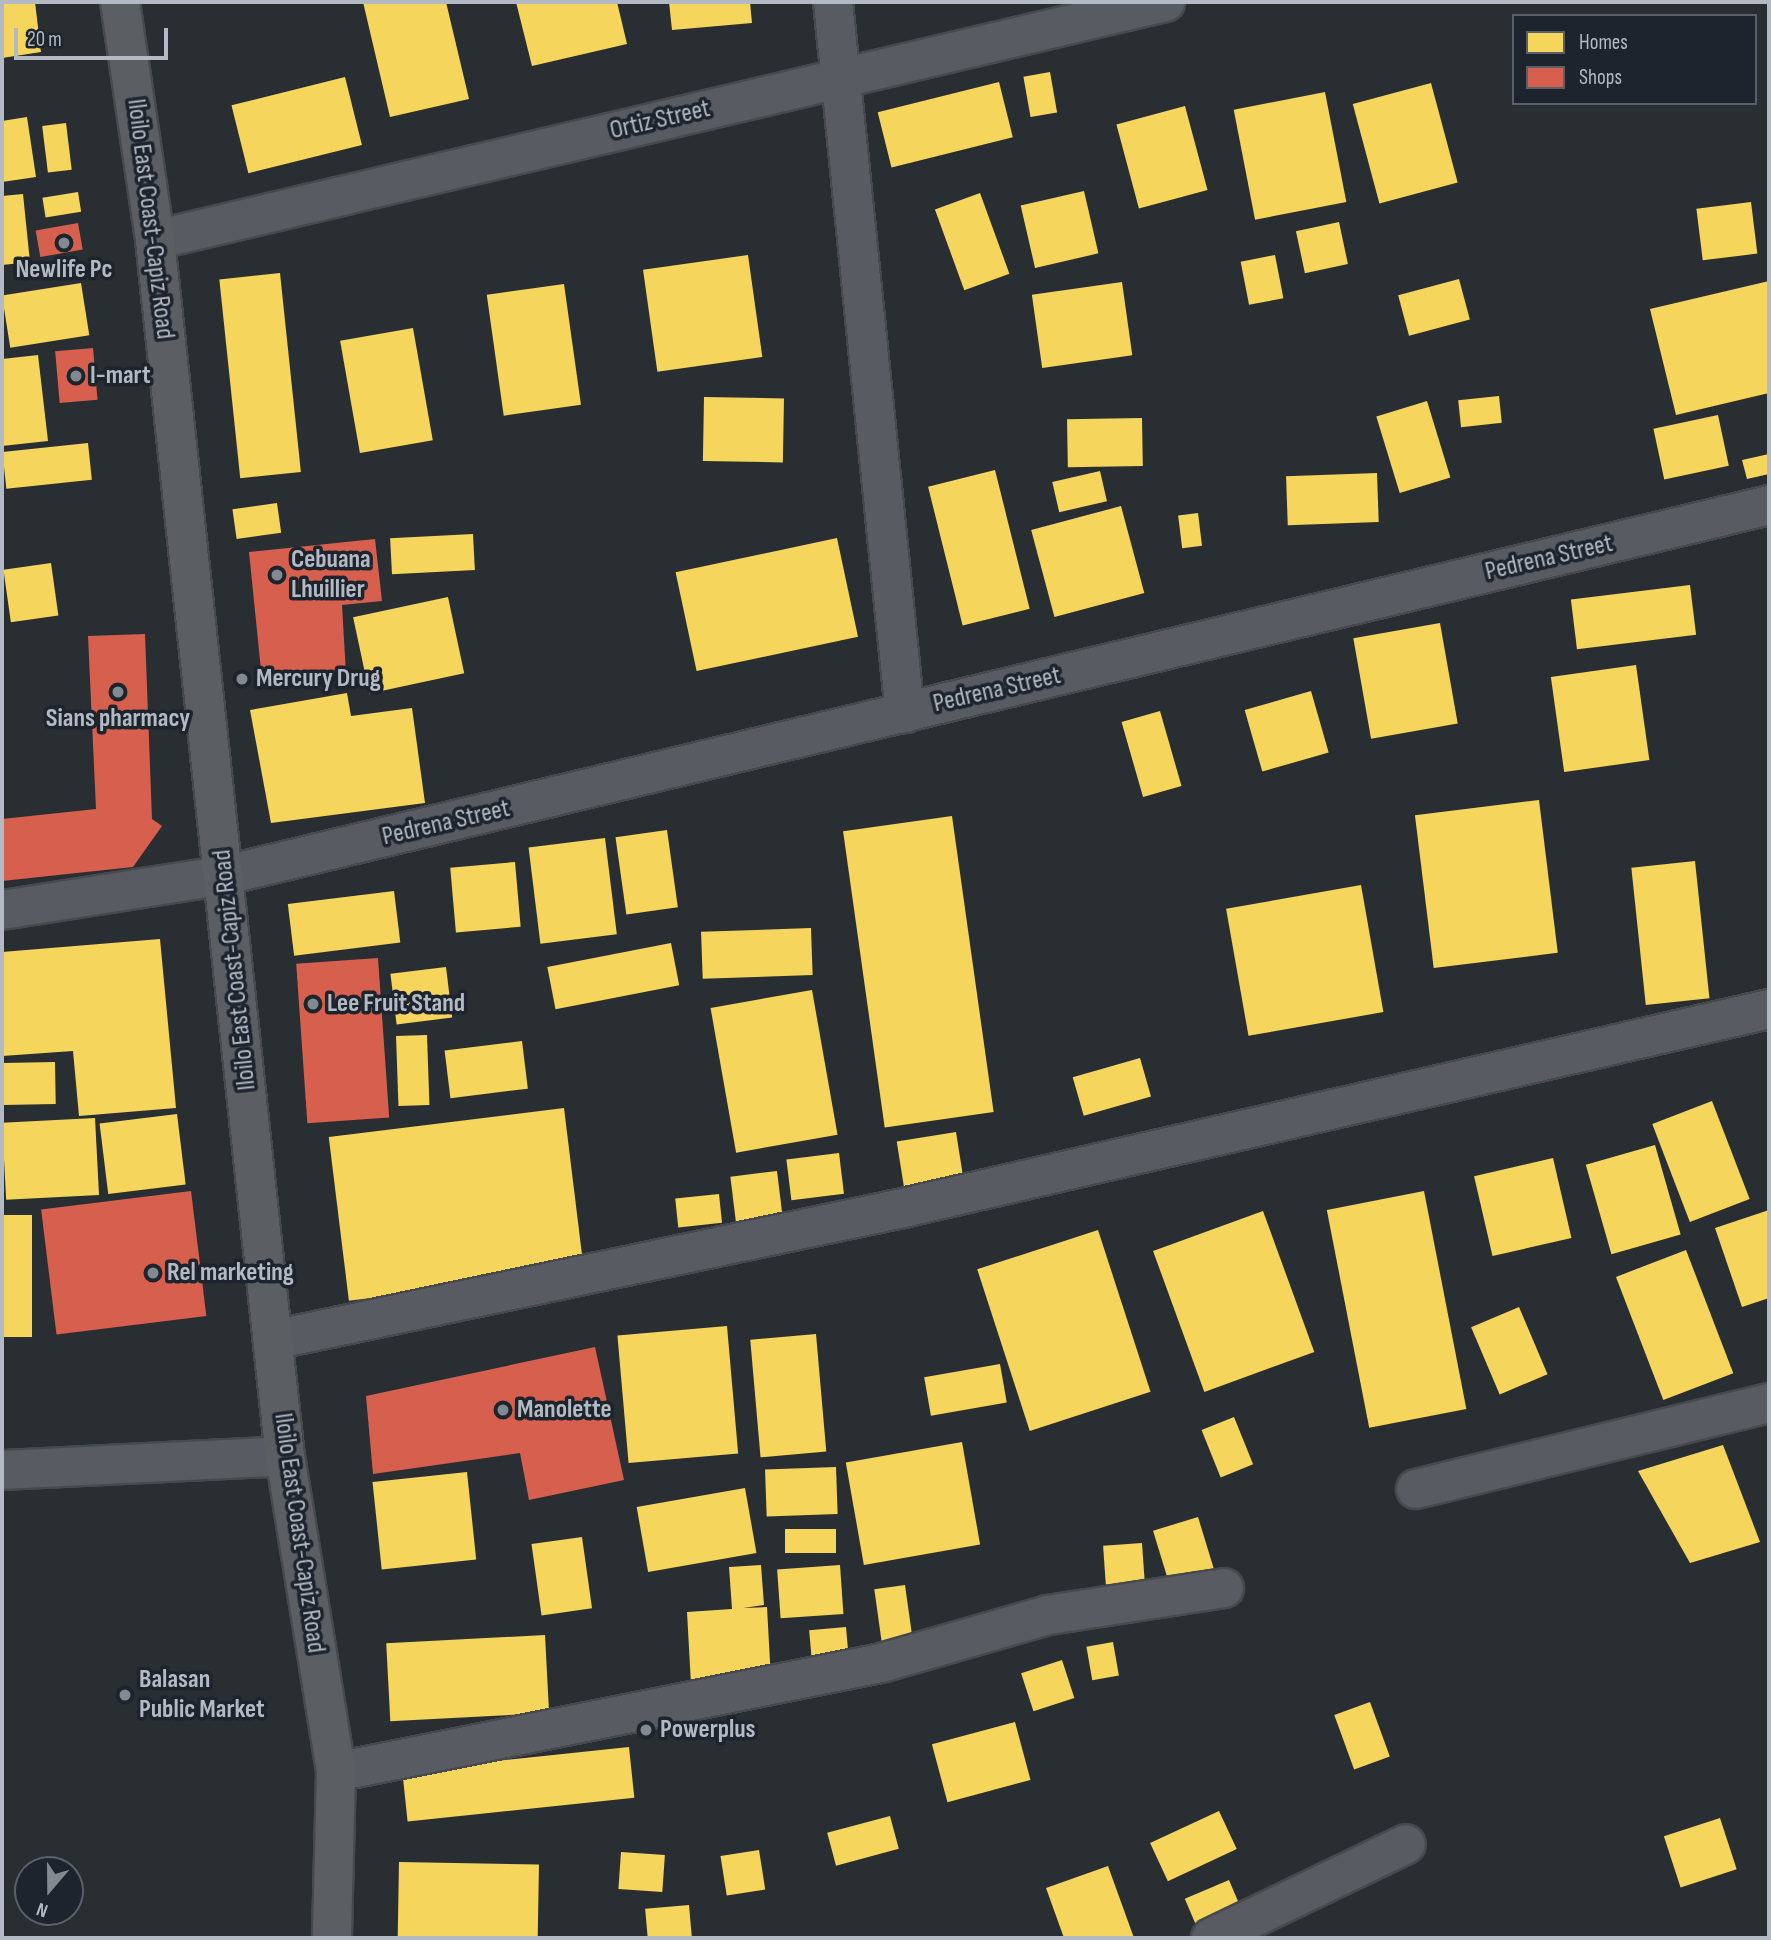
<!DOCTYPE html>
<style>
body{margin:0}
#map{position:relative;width:1771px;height:1940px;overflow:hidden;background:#292e33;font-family:"Sofia Sans Condensed",sans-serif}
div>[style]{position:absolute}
.homes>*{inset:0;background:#f6d55c;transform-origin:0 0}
.shops>*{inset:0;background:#d6604d;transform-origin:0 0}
.roads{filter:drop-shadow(2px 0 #464a4e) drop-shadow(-2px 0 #464a4e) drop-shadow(0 2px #464a4e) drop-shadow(0 -2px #464a4e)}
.minor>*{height:38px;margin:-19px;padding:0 19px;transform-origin:19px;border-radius:19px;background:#585c62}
.primary>*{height:38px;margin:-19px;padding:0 19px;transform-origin:19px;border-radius:19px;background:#5b5f63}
.dots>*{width:19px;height:19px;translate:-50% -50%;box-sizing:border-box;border:4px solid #1d242d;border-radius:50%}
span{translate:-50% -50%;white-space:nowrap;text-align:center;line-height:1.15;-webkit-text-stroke:7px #1d242d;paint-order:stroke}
.street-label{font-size:26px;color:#b3bac4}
.poi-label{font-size:26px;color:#b3bac4;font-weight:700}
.left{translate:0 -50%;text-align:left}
.frame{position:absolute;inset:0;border:4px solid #b3bac4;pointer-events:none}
.legend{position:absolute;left:1512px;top:14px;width:245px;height:91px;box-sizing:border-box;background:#1d242d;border:2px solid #596069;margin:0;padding:9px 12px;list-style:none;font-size:21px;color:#b3bac4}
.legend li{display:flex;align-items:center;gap:14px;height:35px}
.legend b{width:35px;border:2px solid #596069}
.north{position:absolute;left:14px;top:1856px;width:70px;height:70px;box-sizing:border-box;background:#1d242d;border:2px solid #596069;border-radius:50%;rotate:200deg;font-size:19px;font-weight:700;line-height:28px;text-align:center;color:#b3bac4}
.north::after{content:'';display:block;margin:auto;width:24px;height:32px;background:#838991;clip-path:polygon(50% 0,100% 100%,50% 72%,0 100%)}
.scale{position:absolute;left:14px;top:28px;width:154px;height:32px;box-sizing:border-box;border:4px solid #b3bac4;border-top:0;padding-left:9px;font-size:21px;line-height:24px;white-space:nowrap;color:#b3bac4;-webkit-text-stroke:5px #1d242d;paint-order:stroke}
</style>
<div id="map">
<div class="homes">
<div style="clip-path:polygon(2px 2px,35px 2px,41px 52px,2px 58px)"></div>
<div style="clip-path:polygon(363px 2px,446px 2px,469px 99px,390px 117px)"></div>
<div style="clip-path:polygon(516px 2px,617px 2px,627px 44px,532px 66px)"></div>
<div style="clip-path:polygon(669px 2px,750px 2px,752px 23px,672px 30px)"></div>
<div style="left:1050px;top:72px;width:41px;height:27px;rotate:80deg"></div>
<div style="left:345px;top:77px;width:70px;height:117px;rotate:76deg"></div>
<div style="left:999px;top:82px;width:57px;height:125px;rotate:76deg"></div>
<div style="left:1431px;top:83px;width:103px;height:81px;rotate:75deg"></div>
<div style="left:1325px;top:92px;width:112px;height:93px;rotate:79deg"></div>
<div style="left:1185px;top:106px;width:87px;height:71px;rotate:75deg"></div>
<div style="clip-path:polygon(27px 117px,36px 177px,2px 182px,2px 121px)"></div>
<div style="left:66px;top:123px;width:47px;height:24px;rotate:83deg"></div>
<div style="left:1084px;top:191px;width:64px;height:65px;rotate:77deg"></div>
<div style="left:78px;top:192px;width:20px;height:36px;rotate:81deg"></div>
<div style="left:980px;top:193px;width:86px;height:48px;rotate:70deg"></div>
<div style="clip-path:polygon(23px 194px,30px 262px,2px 265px,2px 196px)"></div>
<div style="left:1751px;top:202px;width:52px;height:55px;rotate:83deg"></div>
<div style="left:1339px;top:222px;width:43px;height:44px;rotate:78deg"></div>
<div style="left:748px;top:255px;width:103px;height:106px;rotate:82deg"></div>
<div style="left:1275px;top:255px;width:44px;height:35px;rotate:79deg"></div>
<div style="left:280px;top:273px;width:200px;height:61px;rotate:84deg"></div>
<div style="left:1459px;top:279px;width:42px;height:63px;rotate:75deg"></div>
<div style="clip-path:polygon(1769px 281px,1769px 393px,1676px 415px,1650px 309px)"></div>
<div style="left:1122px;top:282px;width:74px;height:91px;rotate:82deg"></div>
<div style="left:81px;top:283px;width:53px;height:80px;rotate:81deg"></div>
<div style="left:564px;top:284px;width:122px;height:78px;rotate:82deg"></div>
<div style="left:413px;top:328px;width:114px;height:74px;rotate:80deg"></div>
<div style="clip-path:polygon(38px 355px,48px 441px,2px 446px,2px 359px)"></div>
<div style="left:1499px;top:396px;width:27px;height:41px;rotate:84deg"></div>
<div style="left:704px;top:397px;width:80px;height:64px;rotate:1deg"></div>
<div style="left:1427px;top:401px;width:80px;height:53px;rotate:73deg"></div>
<div style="left:1718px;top:415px;width:52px;height:66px;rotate:78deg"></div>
<div style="left:1142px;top:418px;width:48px;height:75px;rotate:89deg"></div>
<div style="left:88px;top:443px;width:37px;height:86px;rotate:84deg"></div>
<div style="clip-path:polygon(1769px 454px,1769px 474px,1747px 479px,1742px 460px)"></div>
<div style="left:995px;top:470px;width:143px;height:69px;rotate:76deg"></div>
<div style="left:1100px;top:471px;width:31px;height:49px;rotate:77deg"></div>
<div style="left:1377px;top:473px;width:49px;height:91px;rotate:88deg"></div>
<div style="left:277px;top:503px;width:30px;height:45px;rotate:82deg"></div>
<div style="left:1121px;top:506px;width:90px;height:93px;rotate:75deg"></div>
<div style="left:1198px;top:513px;width:33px;height:20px;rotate:83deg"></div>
<div style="left:473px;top:534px;width:36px;height:83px;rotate:87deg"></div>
<div style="left:837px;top:538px;width:101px;height:165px;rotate:78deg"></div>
<div style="left:51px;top:563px;width:53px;height:48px;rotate:82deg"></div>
<div style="left:1690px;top:585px;width:50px;height:120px;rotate:83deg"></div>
<div style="left:448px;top:597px;width:78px;height:97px;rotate:78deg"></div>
<div style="left:1440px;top:623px;width:102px;height:88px;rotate:80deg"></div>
<div style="left:1636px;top:665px;width:96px;height:86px;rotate:82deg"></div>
<div style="left:1311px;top:691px;width:64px;height:69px;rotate:74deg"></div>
<div style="clip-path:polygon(347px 693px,351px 716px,412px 708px,425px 803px,271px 823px,250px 710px)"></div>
<div style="left:1160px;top:711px;width:78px;height:40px;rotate:74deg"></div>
<div style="left:1539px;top:800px;width:154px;height:125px;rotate:83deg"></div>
<div style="left:952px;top:816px;width:299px;height:110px;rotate:82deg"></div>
<div style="left:667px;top:830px;width:78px;height:52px;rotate:82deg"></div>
<div style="left:605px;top:838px;width:97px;height:77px;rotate:83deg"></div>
<div style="left:1695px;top:861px;width:138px;height:64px;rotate:84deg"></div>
<div style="left:515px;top:862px;width:65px;height:65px;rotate:85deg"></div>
<div style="left:1361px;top:885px;width:129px;height:137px;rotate:80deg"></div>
<div style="left:394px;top:891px;width:52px;height:107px;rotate:83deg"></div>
<div style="left:811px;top:928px;width:47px;height:110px;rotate:88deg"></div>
<div style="clip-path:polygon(160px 939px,176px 1108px,79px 1116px,73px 1051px,2px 1056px,2px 952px)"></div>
<div style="left:671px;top:943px;width:43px;height:126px;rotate:79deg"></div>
<div style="left:446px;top:967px;width:51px;height:56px;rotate:83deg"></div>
<div style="left:812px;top:990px;width:147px;height:103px;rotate:80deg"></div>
<div style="left:427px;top:1035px;width:70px;height:31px;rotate:88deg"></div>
<div style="left:522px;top:1041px;width:48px;height:78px;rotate:83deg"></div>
<div style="left:1140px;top:1058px;width:40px;height:70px;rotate:74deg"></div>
<div style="left:55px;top:1062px;width:42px;height:53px;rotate:89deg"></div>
<div style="left:1712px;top:1101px;width:105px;height:64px;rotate:69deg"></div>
<div style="left:564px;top:1108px;width:165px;height:237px;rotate:83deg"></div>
<div style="left:177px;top:1114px;width:71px;height:78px;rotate:83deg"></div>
<div style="left:95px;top:1118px;width:77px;height:93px;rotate:87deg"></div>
<div style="left:956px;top:1132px;width:52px;height:60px;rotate:81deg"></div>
<div style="left:1655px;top:1145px;width:93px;height:72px;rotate:74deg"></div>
<div style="left:839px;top:1153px;width:41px;height:53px;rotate:83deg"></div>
<div style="left:1553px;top:1158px;width:82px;height:81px;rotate:77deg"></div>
<div style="left:777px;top:1171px;width:50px;height:47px;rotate:83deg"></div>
<div style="left:1424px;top:1191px;width:222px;height:99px;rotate:79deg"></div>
<div style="left:719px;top:1194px;width:29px;height:44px;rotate:84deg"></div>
<div style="clip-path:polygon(1769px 1210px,1769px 1298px,1742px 1307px,1715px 1228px)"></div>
<div style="left:1263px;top:1211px;width:150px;height:117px;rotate:70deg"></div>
<div style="left:2px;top:1215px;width:30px;height:122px"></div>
<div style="left:1098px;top:1230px;width:170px;height:127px;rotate:72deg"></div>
<div style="left:1686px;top:1250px;width:132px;height:75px;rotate:69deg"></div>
<div style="left:1519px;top:1307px;width:73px;height:52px;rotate:67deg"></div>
<div style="left:727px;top:1326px;width:128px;height:110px;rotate:85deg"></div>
<div style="left:816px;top:1334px;width:118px;height:66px;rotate:85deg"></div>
<div style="left:1000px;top:1364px;width:39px;height:77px;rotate:80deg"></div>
<div style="left:1234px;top:1417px;width:51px;height:35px;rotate:68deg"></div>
<div style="left:962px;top:1442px;width:104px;height:118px;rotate:80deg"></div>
<div style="clip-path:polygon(1723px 1445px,1760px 1542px,1690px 1563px,1638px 1471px)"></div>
<div style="left:836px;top:1467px;width:47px;height:71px;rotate:88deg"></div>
<div style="left:467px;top:1472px;width:88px;height:95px;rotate:84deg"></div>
<div style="left:745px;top:1488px;width:66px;height:110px;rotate:80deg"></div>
<div style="left:1198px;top:1517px;width:59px;height:47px;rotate:73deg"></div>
<div style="left:785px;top:1529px;width:51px;height:24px"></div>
<div style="left:582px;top:1537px;width:72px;height:51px;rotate:82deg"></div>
<div style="left:1142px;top:1543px;width:39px;height:39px;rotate:86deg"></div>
<div style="clip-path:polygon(761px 1565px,764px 1605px,743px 1608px,767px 1607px,771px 1680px,691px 1684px,687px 1612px,732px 1609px,729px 1567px)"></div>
<div style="left:840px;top:1565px;width:49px;height:63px;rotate:86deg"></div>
<div style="left:905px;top:1585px;width:67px;height:31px;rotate:82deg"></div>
<div style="left:846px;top:1627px;width:37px;height:37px;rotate:85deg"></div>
<div style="left:545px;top:1635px;width:78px;height:159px;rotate:87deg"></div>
<div style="left:1113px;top:1642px;width:34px;height:27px;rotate:80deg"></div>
<div style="left:1062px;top:1660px;width:40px;height:43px;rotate:72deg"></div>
<div style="left:1370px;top:1702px;width:58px;height:38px;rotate:70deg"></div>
<div style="left:1015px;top:1722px;width:60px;height:86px;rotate:75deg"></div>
<div style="left:629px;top:1747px;width:51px;height:228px;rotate:84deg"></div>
<div style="left:1219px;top:1811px;width:42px;height:76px;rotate:65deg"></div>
<div style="left:890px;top:1816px;width:34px;height:65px;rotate:75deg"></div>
<div style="left:1720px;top:1818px;width:54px;height:59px;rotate:72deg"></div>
<div style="left:759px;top:1850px;width:40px;height:39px;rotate:81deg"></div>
<div style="left:621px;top:1852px;width:44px;height:37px;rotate:4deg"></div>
<div style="left:399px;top:1862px;width:140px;height:76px;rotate:1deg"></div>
<div style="clip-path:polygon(1108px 1866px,1134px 1938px,1064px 1938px,1046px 1888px)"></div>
<div style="left:1229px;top:1880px;width:38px;height:48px;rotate:67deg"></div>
<div style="left:689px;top:1905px;width:33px;height:44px;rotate:85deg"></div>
</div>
<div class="shops">
<div style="left:78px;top:223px;width:27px;height:43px;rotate:80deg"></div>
<div style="left:93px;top:348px;width:52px;height:38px;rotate:85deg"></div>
<div style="clip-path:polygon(375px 539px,382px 601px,342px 605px,346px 674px,262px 680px,249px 552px)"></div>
<div style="clip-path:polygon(145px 634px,152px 819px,162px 826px,133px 867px,2px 881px,2px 819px,96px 809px,88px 636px)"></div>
<div style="left:378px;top:958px;width:160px;height:82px;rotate:86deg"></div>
<div style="left:191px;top:1191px;width:126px;height:151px;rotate:83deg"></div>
<div style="clip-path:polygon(595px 1347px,624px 1480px,529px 1500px,520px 1453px,373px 1474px,366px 1396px)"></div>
</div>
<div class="roads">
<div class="minor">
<div style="left:833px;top:2px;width:715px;rotate:84.22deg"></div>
<div style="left:155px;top:240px;width:1038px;rotate:-13.26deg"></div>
<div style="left:2px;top:910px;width:227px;rotate:-8.9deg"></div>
<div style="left:226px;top:875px;width:1587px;rotate:-13.48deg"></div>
<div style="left:273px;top:1340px;width:644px;rotate:-11.83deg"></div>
<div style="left:903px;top:1208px;width:889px;rotate:-12.94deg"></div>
<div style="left:2px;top:1470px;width:283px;rotate:-2.8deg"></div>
<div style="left:1416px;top:1489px;width:363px;rotate:-13.7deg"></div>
<div style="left:336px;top:1772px;width:556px;rotate:-11.31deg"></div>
<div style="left:881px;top:1663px;width:174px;rotate:-16deg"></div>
<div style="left:1048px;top:1615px;width:178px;rotate:-8.7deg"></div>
<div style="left:1211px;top:1938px;width:216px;rotate:-25.7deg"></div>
</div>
<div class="primary">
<div style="left:120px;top:2px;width:241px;rotate:81.6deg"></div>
<div style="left:155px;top:240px;width:1223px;rotate:83.9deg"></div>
<div style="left:285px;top:1456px;width:320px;rotate:80.8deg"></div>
<div style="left:336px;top:1772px;width:166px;rotate:91.4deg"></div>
</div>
</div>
<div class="dots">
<div style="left:64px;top:243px;background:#838991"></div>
<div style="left:76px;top:376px;background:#838991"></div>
<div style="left:277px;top:575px;background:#838991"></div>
<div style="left:242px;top:679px;background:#838991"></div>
<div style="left:118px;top:692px;background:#838991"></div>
<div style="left:313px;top:1004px;background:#838991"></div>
<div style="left:153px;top:1273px;background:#838991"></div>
<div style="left:503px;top:1410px;background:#838991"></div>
<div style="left:125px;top:1695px;background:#838991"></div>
<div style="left:646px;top:1730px;background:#838991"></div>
</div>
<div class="street-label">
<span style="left:660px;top:120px;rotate:-13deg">Ortiz Street</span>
<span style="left:150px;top:219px;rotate:83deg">Iloilo East Coast-Capiz Road</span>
<span style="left:1549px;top:558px;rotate:-13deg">Pedrena Street</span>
<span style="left:997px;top:690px;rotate:-13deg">Pedrena Street</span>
<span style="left:446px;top:823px;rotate:-13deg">Pedrena Street</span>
<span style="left:235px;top:970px;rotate:-96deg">Iloilo East Coast-Capiz Road</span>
<span style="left:299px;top:1533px;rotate:82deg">Iloilo East Coast-Capiz Road</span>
</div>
<div class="poi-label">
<span style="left:64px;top:270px">Newlife Pc</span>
<span class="left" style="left:90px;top:376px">I-mart</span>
<span class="left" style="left:291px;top:575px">Cebuana<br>Lhuillier</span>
<span class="left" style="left:256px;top:679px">Mercury Drug</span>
<span style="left:118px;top:719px">Sians pharmacy</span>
<span class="left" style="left:327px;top:1004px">Lee Fruit Stand</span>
<span class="left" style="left:167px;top:1273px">Rel marketing</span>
<span class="left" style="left:517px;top:1410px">Manolette</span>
<span class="left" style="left:139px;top:1695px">Balasan<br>Public Market</span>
<span class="left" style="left:660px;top:1730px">Powerplus</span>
</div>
<div class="frame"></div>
<ul class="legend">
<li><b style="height:19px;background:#f6d55c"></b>Homes</li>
<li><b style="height:19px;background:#d6604d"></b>Shops</li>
</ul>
<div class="north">N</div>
<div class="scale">20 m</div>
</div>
